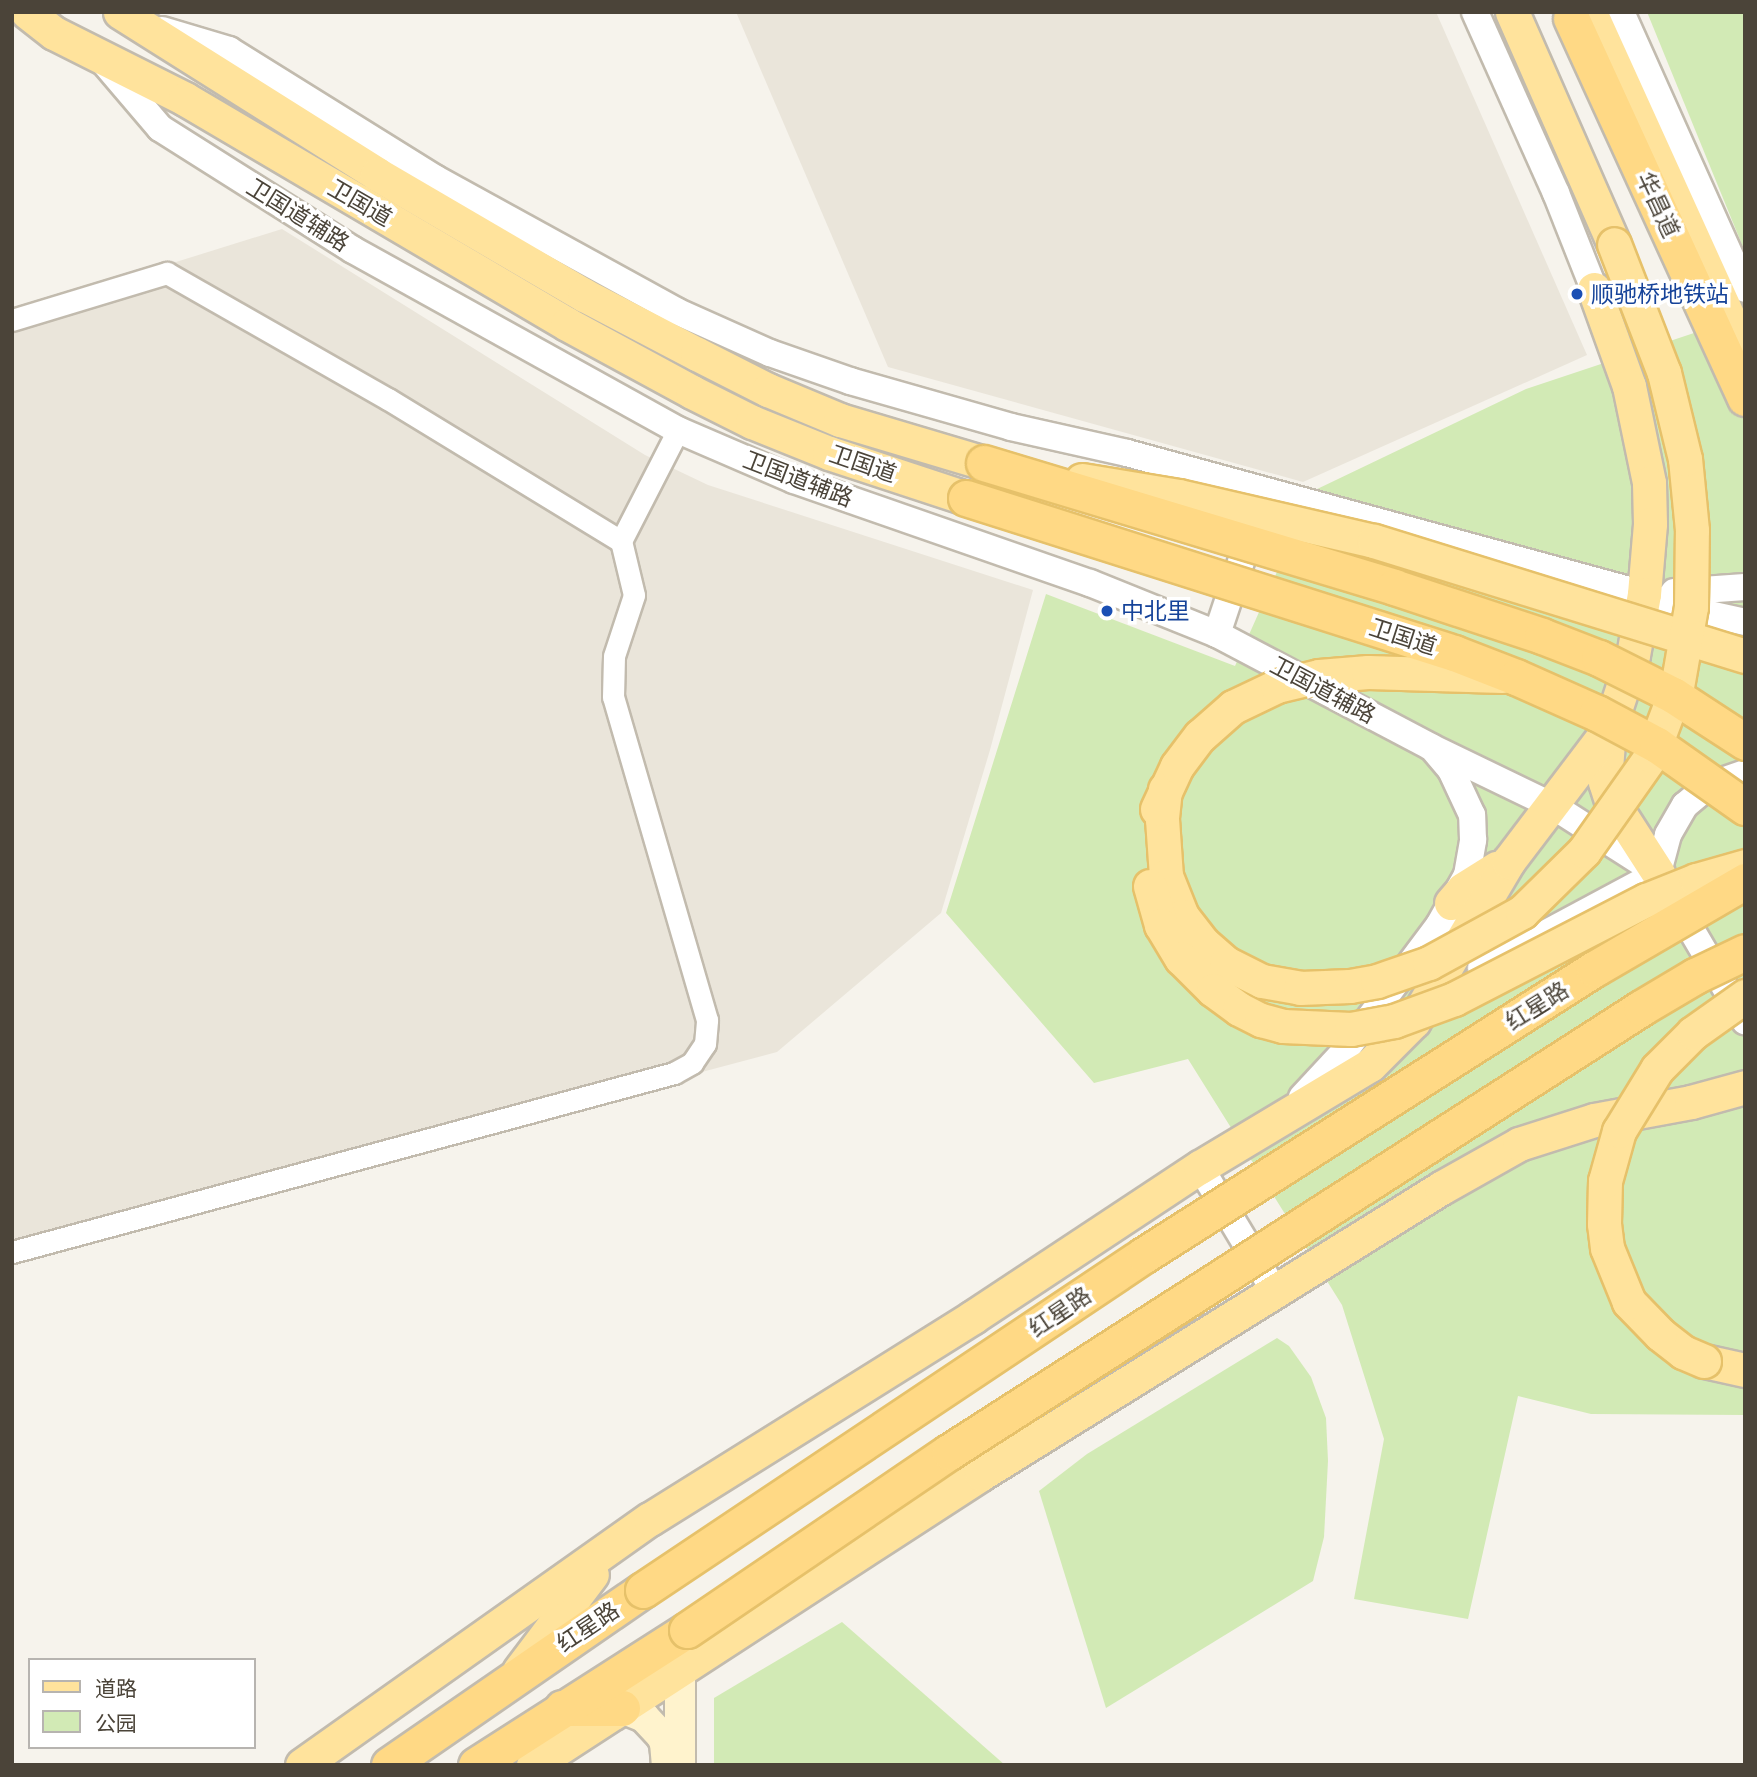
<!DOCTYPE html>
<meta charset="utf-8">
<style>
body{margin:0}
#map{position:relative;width:1757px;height:1777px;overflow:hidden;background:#f6f3ec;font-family:"Asap Condensed","Noto Sans SC",sans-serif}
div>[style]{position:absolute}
.residential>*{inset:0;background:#eae5da}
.green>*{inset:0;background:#d2eab5}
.roads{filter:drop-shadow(2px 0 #c2bbae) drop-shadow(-2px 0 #c2bbae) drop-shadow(0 2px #c2bbae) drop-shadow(0 -2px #c2bbae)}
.minor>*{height:21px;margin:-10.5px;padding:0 10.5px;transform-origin:10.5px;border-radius:10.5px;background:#fff}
.tertiary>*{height:26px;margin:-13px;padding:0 13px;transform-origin:13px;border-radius:13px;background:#fff}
.secondary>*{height:30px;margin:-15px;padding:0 15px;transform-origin:15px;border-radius:15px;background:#fff3cd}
.primary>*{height:33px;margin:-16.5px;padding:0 16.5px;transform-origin:16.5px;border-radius:16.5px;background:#ffe39c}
.trunk>*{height:35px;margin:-17.5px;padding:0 17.5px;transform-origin:17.5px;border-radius:17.5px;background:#ffd985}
.bridges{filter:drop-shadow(2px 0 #e6c16a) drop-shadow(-2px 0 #e6c16a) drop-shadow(0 2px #e6c16a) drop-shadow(0 -2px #e6c16a)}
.primary-bridge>*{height:33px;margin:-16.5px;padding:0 16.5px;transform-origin:16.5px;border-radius:16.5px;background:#ffe39c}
.trunk-bridge>*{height:35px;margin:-17.5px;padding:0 17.5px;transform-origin:17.5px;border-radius:17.5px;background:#ffd985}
.dots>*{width:19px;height:19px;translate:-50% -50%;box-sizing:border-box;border:4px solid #fff;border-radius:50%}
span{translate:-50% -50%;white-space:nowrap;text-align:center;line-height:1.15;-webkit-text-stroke:7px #fff;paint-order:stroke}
.street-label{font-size:23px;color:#4b4439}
.transit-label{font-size:23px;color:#164399}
.left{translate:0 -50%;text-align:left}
.frame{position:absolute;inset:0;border:14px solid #4b4439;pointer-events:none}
.legend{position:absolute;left:28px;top:1658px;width:228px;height:91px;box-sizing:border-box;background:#fff;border:2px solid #b7b4b0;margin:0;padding:9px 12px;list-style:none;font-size:21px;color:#4b4439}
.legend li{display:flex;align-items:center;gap:14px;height:35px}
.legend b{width:35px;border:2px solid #b7b4b0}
</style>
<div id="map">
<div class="residential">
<div style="clip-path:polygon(736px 12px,1436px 12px,1587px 355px,1303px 482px,888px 367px)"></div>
<div style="clip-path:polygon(282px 229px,645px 455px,708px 485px,1033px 590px,990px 750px,941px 913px,777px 1052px,12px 1255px,12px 313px)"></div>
</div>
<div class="green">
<div style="clip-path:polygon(1647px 12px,1745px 12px,1745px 252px)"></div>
<div style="clip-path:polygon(1745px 316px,1745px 1415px,1591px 1414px,1518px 1396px,1468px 1619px,1354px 1599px,1384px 1439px,1342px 1305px,1188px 1059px,1094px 1083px,946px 913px,1046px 594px,1235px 666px,1313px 491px,1526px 389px)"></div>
<div style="clip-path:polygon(1277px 1338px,1289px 1346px,1311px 1377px,1326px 1418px,1328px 1461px,1324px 1537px,1313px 1581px,1106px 1708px,1039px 1491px,1087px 1454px)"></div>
<div style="clip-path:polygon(842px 1622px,1005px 1765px,714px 1765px,714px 1698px)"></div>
</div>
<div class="roads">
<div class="minor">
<div style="left:12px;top:320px;width:162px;rotate:-16.9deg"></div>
<div style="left:167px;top:273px;width:254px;rotate:29.7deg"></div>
<div style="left:388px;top:399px;width:273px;rotate:31.4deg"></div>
<div style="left:621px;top:541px;width:125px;rotate:-62.8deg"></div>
<div style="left:12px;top:1252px;width:686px;rotate:-15.13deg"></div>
<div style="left:674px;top:1073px;width:21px;rotate:-29deg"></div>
<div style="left:692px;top:1063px;width:23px;rotate:-56deg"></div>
<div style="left:705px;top:1044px;width:24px;rotate:-85deg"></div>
<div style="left:707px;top:1020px;width:336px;rotate:-106.2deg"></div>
<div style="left:613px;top:697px;width:41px;rotate:-88.6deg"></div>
<div style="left:614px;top:656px;width:64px;rotate:-71.8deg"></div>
<div style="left:634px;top:595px;width:56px;rotate:-103.5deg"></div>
</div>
<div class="tertiary">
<div style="left:1475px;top:12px;width:198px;rotate:65.9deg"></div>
<div style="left:1556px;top:193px;width:103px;rotate:68.4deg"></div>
<div style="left:1621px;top:12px;width:303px;rotate:65.9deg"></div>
<div style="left:162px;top:30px;width:70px;rotate:16.6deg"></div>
<div style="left:229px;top:50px;width:244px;rotate:31.9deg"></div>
<div style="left:436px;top:179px;width:274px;rotate:28.8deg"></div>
<div style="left:676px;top:311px;width:103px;rotate:24.1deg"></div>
<div style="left:770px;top:353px;width:85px;rotate:19.3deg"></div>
<div style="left:850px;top:381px;width:167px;rotate:15.9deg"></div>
<div style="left:1011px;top:427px;width:119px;rotate:12.6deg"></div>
<div style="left:1127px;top:453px;width:536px;rotate:15.26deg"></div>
<div style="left:1644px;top:594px;width:35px;rotate:22deg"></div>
<div style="left:1677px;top:607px;width:70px;rotate:12.4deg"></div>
<div style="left:103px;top:61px;width:88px;rotate:49.6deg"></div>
<div style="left:160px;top:128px;width:228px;rotate:32.3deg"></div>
<div style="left:353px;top:250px;width:372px;rotate:29deg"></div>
<div style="left:678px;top:430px;width:126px;rotate:23.3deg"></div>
<div style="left:794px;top:480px;width:313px;rotate:19.2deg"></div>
<div style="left:1090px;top:583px;width:137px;rotate:21.9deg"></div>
<div style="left:1217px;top:634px;width:242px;rotate:27.8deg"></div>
<div style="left:1431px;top:747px;width:136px;rotate:25.8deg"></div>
<div style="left:1553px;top:806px;width:119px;rotate:32.6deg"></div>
<div style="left:1674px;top:592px;width:71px;rotate:-4deg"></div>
<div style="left:1217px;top:634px;width:114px;rotate:-71.6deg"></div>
<div style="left:1745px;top:773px;width:39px;rotate:161deg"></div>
<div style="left:1708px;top:786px;width:30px;rotate:140deg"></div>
<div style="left:1685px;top:805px;width:34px;rotate:120deg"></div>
<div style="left:1668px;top:835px;width:39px;rotate:105deg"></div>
<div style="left:1658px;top:873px;width:172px;rotate:59.6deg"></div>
<div style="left:1481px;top:968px;width:201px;rotate:-28.2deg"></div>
<div style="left:1302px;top:1097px;width:62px;rotate:-47deg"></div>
<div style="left:1344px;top:1052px;width:159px;rotate:-53.2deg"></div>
<div style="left:1439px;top:925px;width:57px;rotate:-60.8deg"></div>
<div style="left:1467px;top:875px;width:36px;rotate:-80deg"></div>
<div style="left:1473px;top:840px;width:25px;rotate:-92deg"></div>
<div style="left:1472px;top:815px;width:50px;rotate:-115deg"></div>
<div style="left:1451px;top:770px;width:25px;rotate:-130deg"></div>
<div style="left:1200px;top:1167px;width:146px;rotate:59deg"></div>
</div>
<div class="secondary">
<div style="left:622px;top:1708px;width:24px;rotate:22deg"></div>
<div style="left:644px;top:1717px;width:25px;rotate:47deg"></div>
<div style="left:661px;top:1735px;width:9px;rotate:63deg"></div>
<div style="left:665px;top:1743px;width:22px;rotate:85deg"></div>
<div style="left:680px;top:1765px;width:94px;rotate:-90deg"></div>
</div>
<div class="primary">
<div style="left:27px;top:12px;width:34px;rotate:38deg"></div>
<div style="left:54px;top:33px;width:147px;rotate:26.7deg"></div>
<div style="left:185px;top:99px;width:443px;rotate:30.5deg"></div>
<div style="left:567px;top:324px;width:142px;rotate:28.5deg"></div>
<div style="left:692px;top:392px;width:67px;rotate:26.6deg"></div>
<div style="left:752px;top:422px;width:83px;rotate:21.9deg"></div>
<div style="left:829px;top:453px;width:144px;rotate:18.2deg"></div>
<div style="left:120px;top:12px;width:304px;rotate:32.2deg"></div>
<div style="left:377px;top:174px;width:240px;rotate:30.3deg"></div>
<div style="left:584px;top:295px;width:127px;rotate:27.6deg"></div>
<div style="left:697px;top:354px;width:80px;rotate:26.9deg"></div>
<div style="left:768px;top:390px;width:78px;rotate:22.6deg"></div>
<div style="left:840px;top:420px;width:150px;rotate:16.6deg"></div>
<div style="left:1512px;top:12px;width:253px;rotate:66.3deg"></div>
<div style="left:1590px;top:12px;width:375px;rotate:65.6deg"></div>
<div style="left:1594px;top:289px;width:103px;rotate:70.2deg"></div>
<div style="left:1629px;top:386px;width:99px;rotate:78.3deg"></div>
<div style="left:1649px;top:483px;width:41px;rotate:88.6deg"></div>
<div style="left:1650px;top:524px;width:70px;rotate:94.9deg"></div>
<div style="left:1644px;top:594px;width:62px;rotate:100.2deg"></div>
<div style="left:1633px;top:655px;width:78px;rotate:108deg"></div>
<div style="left:1609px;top:729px;width:53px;rotate:94.3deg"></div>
<div style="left:1605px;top:782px;width:19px;rotate:72deg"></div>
<div style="left:1611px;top:800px;width:87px;rotate:57.2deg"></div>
<div style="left:1451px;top:903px;width:18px;rotate:-49deg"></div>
<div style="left:1463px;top:889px;width:40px;rotate:-32deg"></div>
<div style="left:1704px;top:1361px;width:42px;rotate:12.4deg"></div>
<div style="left:519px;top:1671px;width:121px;rotate:-53deg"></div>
<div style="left:302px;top:1765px;width:426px;rotate:-35.3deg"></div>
<div style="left:650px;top:1519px;width:381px;rotate:-32deg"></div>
<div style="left:973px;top:1317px;width:272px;rotate:-33.5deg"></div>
<div style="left:1200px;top:1167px;width:198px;rotate:-31deg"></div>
<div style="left:1370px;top:1065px;width:62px;rotate:-45deg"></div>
<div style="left:1414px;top:1021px;width:185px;rotate:-59.4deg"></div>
<div style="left:1508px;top:862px;width:167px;rotate:-52.8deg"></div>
<div style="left:533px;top:1765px;width:534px;rotate:-33.01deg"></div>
<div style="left:981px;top:1474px;width:542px;rotate:-31.87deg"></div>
<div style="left:1441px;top:1188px;width:90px;rotate:-29.4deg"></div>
<div style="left:1519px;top:1144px;width:79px;rotate:-17.7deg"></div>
<div style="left:1594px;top:1120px;width:99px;rotate:-10.5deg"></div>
<div style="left:1691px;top:1102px;width:56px;rotate:-15.5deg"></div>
</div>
<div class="trunk">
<div style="left:1571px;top:18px;width:418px;rotate:65.4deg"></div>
<div style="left:562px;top:1708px;width:60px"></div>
<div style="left:389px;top:1765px;width:308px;rotate:-34.6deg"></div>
<div style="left:476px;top:1765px;width:250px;rotate:-32.6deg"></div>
</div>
</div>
<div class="bridges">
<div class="primary-bridge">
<div style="left:1082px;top:480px;width:98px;rotate:9.4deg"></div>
<div style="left:1179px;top:496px;width:200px;rotate:13deg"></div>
<div style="left:1374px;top:541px;width:388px;rotate:17.2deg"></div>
<div style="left:1165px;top:789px;width:30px;rotate:96deg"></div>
<div style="left:1162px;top:819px;width:57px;rotate:86deg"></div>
<div style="left:1166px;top:876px;width:43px;rotate:68.2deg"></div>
<div style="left:1182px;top:916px;width:34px;rotate:52deg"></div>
<div style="left:1203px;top:943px;width:30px;rotate:41deg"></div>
<div style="left:1226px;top:963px;width:40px;rotate:26.6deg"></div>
<div style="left:1262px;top:981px;width:39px;rotate:10deg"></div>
<div style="left:1300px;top:988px;width:50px;rotate:-2.3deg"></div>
<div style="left:1350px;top:986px;width:27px;rotate:-10deg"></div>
<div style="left:1377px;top:981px;width:55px;rotate:-19.1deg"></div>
<div style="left:1429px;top:963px;width:106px;rotate:-28.7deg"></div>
<div style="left:1522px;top:912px;width:87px;rotate:-44.5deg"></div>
<div style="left:1584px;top:851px;width:116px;rotate:-54.8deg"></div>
<div style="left:1651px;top:756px;width:74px;rotate:-69.4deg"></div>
<div style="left:1677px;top:687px;width:81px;rotate:-80.1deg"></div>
<div style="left:1691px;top:607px;width:77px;rotate:-89.3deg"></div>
<div style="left:1692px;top:530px;width:71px;rotate:-95.6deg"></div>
<div style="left:1685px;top:459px;width:89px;rotate:-103.7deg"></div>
<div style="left:1664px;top:373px;width:138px;rotate:-111.2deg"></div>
<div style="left:1157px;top:809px;width:47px;rotate:-65.1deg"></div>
<div style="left:1177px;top:766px;width:38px;rotate:-53deg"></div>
<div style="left:1200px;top:736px;width:44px;rotate:-41.3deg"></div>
<div style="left:1233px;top:707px;width:49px;rotate:-25.5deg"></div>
<div style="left:1277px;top:686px;width:43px;rotate:-13.4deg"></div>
<div style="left:1319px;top:676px;width:49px;rotate:-4.7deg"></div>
<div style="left:1368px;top:672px;width:134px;rotate:1.7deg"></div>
<div style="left:1150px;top:886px;width:41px;rotate:74.2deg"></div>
<div style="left:1161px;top:925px;width:39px;rotate:59deg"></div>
<div style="left:1181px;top:958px;width:45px;rotate:45deg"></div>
<div style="left:1213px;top:990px;width:32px;rotate:36deg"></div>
<div style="left:1239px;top:1009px;width:25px;rotate:27deg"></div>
<div style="left:1261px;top:1020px;width:23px;rotate:15deg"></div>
<div style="left:1283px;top:1026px;width:68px;rotate:2.5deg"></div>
<div style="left:1351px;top:1029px;width:44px;rotate:-10.5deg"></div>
<div style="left:1394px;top:1021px;width:64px;rotate:-20.1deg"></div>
<div style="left:1454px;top:999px;width:216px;rotate:-27.3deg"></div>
<div style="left:1646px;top:900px;width:54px;rotate:-21.8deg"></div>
<div style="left:1696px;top:880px;width:51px;rotate:-15.9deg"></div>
<div style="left:1704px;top:1361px;width:23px;rotate:-157deg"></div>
<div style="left:1683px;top:1352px;width:29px;rotate:-142deg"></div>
<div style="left:1660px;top:1334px;width:45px;rotate:-134.1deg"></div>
<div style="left:1629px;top:1302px;width:58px;rotate:-112.2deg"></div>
<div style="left:1607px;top:1248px;width:24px;rotate:-97deg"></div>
<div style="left:1604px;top:1224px;width:43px;rotate:-88.7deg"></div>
<div style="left:1605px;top:1181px;width:52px;rotate:-74.4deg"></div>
<div style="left:1619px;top:1131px;width:73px;rotate:-58.5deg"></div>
<div style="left:1657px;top:1069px;width:51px;rotate:-45deg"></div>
<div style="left:1693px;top:1033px;width:64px;rotate:-35.4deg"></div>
</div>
<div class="trunk-bridge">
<div style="left:984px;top:463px;width:428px;rotate:16.8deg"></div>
<div style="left:1394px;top:587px;width:156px;rotate:18.3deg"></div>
<div style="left:1542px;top:636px;width:61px;rotate:21.1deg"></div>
<div style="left:1599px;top:658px;width:83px;rotate:26.6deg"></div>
<div style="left:1673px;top:695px;width:86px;rotate:33.1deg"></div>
<div style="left:966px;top:498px;width:512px;rotate:17.62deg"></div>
<div style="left:1454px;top:653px;width:66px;rotate:21.2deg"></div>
<div style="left:1516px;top:677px;width:89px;rotate:24deg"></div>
<div style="left:1597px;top:713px;width:68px;rotate:28.1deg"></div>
<div style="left:1657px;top:745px;width:108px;rotate:35.2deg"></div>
<div style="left:643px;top:1590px;width:603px;rotate:-33.77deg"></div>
<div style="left:1144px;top:1255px;width:533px;rotate:-32.44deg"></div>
<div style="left:1594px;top:969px;width:175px;rotate:-30.2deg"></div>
<div style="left:687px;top:1630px;width:317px;rotate:-34.2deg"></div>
<div style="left:949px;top:1452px;width:822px;rotate:-32.68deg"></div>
<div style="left:1641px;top:1008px;width:63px;rotate:-30.7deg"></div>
<div style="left:1695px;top:976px;width:55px;rotate:-25.6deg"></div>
</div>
</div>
<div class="dots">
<div style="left:1577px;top:294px;background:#1a4fb4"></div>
<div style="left:1107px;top:611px;background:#1a4fb4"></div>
</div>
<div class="street-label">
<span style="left:360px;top:203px;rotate:30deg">卫国道</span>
<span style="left:1658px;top:205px;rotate:65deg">华昌道</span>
<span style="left:298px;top:215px;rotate:32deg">卫国道辅路</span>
<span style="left:863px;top:464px;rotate:19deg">卫国道</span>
<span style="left:798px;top:479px;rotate:21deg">卫国道辅路</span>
<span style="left:1403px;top:637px;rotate:18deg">卫国道</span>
<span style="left:1323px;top:690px;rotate:28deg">卫国道辅路</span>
<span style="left:1537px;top:1006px;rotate:-32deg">红星路</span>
<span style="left:1060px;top:1312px;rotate:-34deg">红星路</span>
<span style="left:588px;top:1627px;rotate:-34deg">红星路</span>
</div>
<div class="transit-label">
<span class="left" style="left:1591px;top:294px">顺驰桥地铁站</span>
<span class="left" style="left:1121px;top:611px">中北里</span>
</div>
<div class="frame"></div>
<ul class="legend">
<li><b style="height:9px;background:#ffe39c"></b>道路</li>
<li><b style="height:19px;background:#d2eab5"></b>公园</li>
</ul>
</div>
